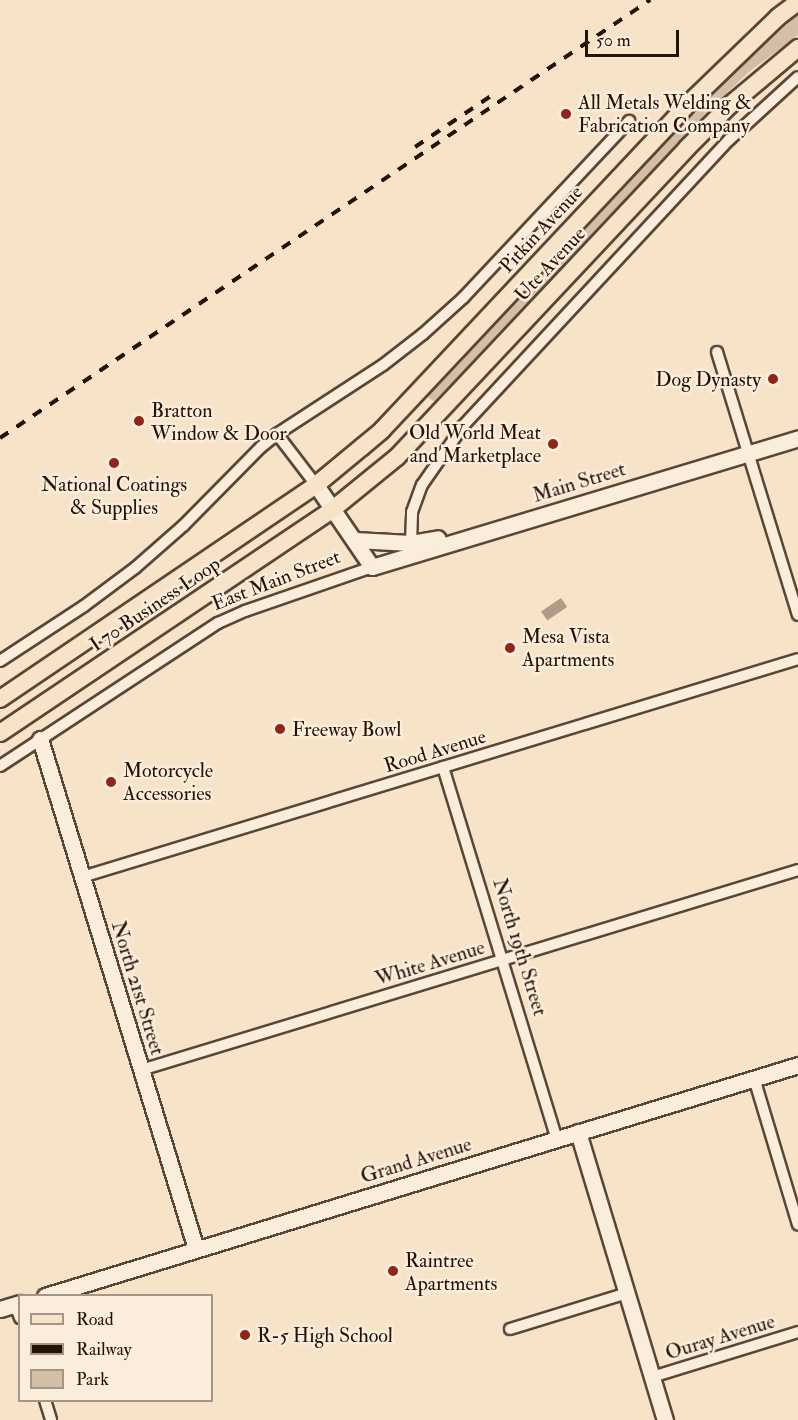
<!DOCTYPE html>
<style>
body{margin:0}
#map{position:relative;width:798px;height:1420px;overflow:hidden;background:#f7e3c7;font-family:"IM FELL Double Pica",serif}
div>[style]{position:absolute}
.green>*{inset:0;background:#d3bfa6}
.water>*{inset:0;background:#b09c86;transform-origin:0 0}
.roads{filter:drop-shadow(2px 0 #5a4637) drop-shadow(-2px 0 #5a4637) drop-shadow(0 2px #5a4637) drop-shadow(0 -2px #5a4637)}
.street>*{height:10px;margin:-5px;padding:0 5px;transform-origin:5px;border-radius:5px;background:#faeddb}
.secondary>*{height:15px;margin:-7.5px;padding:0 7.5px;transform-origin:7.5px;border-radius:7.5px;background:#faeddb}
.primary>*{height:16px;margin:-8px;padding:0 8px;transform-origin:8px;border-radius:8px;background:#f7e3c7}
.rail>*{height:4px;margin-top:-2px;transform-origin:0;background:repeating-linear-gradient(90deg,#251207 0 10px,transparent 0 20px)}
.dots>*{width:16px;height:16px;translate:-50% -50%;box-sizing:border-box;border:3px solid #faeddb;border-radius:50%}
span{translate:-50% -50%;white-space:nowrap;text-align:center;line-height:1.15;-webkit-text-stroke:5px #faeddb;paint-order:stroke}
.poi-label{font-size:20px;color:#251207}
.left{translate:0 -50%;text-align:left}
.right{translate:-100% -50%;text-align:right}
.street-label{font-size:20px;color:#251207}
.legend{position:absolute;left:18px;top:1294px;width:195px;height:108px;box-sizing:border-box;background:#faeddb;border:2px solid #a59586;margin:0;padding:8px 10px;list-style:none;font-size:18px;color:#251207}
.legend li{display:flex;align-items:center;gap:12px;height:30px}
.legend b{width:30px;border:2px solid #a59586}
.scale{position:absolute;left:585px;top:30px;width:94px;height:27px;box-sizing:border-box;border:3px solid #251207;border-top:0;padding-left:8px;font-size:18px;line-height:21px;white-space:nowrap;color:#251207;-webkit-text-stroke:4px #faeddb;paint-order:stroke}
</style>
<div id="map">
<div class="green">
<div style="clip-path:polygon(798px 14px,798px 35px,749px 72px,714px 105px,435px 402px,426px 396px,712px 92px)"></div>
</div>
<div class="water">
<div style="left:561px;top:598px;width:11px;height:24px;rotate:56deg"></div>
</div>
<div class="roads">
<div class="street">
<div style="left:717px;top:352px;width:275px;rotate:72.9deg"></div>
<div style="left:277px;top:434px;width:64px;rotate:52.6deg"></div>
<div style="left:411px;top:543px;width:31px;rotate:-88deg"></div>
<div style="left:412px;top:512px;width:29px;rotate:-70deg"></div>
<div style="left:422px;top:485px;width:72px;rotate:-55.2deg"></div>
<div style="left:463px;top:426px;width:391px;rotate:-47.1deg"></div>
<div style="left:729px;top:140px;width:93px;rotate:-42.4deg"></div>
<div style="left:0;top:661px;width:100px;rotate:-33.2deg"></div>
<div style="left:84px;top:606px;width:64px;rotate:-36.7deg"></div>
<div style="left:135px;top:568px;width:64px;rotate:-41.2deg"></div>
<div style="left:183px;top:526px;width:111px;rotate:-45.4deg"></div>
<div style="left:261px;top:447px;width:21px;rotate:-39deg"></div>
<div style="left:277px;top:434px;width:126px;rotate:-33.1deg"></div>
<div style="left:383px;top:365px;width:51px;rotate:-37.8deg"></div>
<div style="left:423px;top:334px;width:54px;rotate:-42deg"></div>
<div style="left:463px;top:298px;width:243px;rotate:-46.8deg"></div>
<div style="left:0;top:766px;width:261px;rotate:-33.3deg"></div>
<div style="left:218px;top:623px;width:30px;rotate:-24deg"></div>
<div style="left:245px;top:611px;width:134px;rotate:-19.1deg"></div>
<div style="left:443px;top:767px;width:389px;rotate:73deg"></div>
<div style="left:82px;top:877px;width:748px;rotate:-16.93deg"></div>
<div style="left:141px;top:1070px;width:687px;rotate:-16.93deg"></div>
<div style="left:754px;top:1078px;width:153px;rotate:73.3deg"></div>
<div style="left:15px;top:1305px;width:14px;rotate:69deg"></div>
<div style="left:510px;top:1329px;width:122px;rotate:-17.1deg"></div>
<div style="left:652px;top:1377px;width:153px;rotate:-17.1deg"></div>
<div style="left:45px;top:1400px;width:21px;rotate:73deg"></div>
</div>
<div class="secondary">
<div style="left:316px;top:485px;width:99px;rotate:55.7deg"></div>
<div style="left:372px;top:567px;width:445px;rotate:-16.8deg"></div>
<div style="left:355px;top:540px;width:56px;rotate:3.1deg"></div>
<div style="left:411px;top:543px;width:27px;rotate:-10deg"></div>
<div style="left:40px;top:739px;width:533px;rotate:72.99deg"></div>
<div style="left:578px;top:1132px;width:301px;rotate:73.2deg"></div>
<div style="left:45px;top:1296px;width:788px;rotate:-17.05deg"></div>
<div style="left:0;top:1309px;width:21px;rotate:-17deg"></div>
</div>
<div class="primary">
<div style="left:0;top:699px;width:382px;rotate:-34.1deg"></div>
<div style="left:316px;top:485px;width:60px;rotate:-39.6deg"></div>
<div style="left:362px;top:447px;width:26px;rotate:-40deg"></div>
<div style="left:382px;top:430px;width:447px;rotate:-46.8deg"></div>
<div style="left:688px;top:104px;width:125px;rotate:-44deg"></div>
<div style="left:778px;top:17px;width:25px;rotate:-37deg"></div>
<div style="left:0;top:733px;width:401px;rotate:-33.9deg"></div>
<div style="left:333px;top:509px;width:82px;rotate:-39.1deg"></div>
<div style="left:397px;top:457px;width:424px;rotate:-46.8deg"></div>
<div style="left:687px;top:148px;width:61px;rotate:-45deg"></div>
<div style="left:730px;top:105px;width:89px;rotate:-40deg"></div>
</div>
</div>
<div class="rail">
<div style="left:415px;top:147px;width:95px;rotate:-33.9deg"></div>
<div style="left:0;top:438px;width:784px;rotate:-33.97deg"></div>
</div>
<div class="dots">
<div style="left:566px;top:114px;background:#8f2418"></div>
<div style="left:773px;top:379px;background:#8f2418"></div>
<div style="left:139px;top:421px;background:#8f2418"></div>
<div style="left:553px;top:444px;background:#8f2418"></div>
<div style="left:114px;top:463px;background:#8f2418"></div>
<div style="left:510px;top:648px;background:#8f2418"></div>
<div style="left:280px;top:729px;background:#8f2418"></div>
<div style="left:111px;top:782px;background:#8f2418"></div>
<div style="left:393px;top:1271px;background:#8f2418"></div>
<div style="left:245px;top:1335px;background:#8f2418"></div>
</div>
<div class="poi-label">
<span class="left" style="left:578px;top:114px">All Metals Welding &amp;<br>Fabrication Company</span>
<span class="right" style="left:761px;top:379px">Dog Dynasty</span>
<span class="left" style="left:151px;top:422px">Bratton<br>Window &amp; Door</span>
<span class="right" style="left:541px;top:444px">Old World Meat<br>and Marketplace</span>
<span style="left:114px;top:496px">National Coatings<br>&amp; Supplies</span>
<span class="left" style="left:522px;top:648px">Mesa Vista<br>Apartments</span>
<span class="left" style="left:292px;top:729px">Freeway Bowl</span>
<span class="left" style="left:123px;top:782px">Motorcycle<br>Accessories</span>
<span class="left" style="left:405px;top:1272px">Raintree<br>Apartments</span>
<span class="left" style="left:257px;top:1335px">R-5 High School</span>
</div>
<div class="street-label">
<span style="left:541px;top:229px;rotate:-47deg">Pitkin Avenue</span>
<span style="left:550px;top:264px;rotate:-47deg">Ute Avenue</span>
<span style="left:579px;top:482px;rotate:-17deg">Main Street</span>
<span style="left:276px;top:580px;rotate:-21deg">East Main Street</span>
<span style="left:155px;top:604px;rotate:-34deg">I 70 Business Loop</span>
<span style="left:435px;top:751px;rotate:-17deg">Rood Avenue</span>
<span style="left:520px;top:947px;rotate:73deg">North 19th Street</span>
<span style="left:430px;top:963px;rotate:-17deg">White Avenue</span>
<span style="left:138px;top:988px;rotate:73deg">North 21st Street</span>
<span style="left:416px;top:1160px;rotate:-17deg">Grand Avenue</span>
<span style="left:720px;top:1337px;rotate:-17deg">Ouray Avenue</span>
</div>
<ul class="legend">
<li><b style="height:8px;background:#f7e3c7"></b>Road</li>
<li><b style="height:8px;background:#251207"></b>Railway</li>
<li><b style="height:16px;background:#d3bfa6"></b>Park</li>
</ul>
<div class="scale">50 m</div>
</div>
